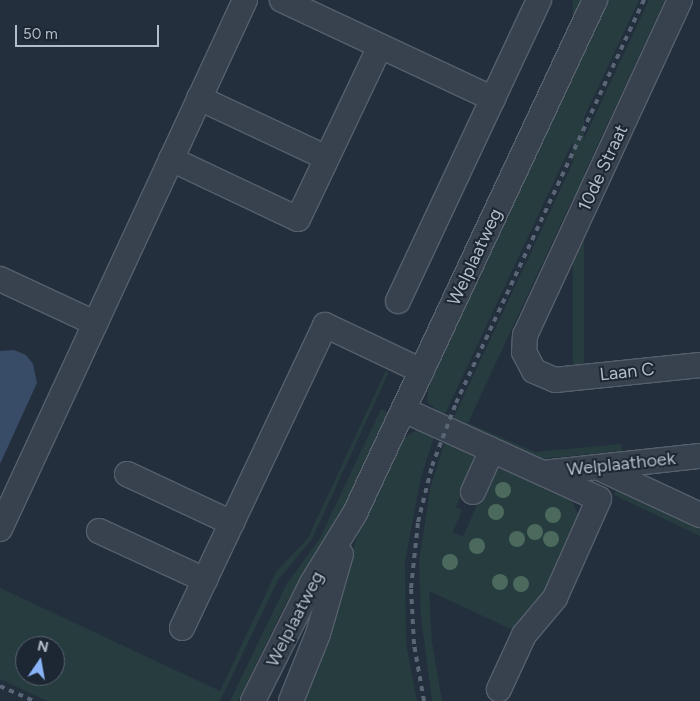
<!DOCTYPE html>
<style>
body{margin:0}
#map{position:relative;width:700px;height:701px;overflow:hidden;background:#242f3e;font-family:Figtree,sans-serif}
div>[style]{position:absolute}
.green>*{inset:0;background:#263c3f;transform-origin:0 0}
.water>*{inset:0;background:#394c67}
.roads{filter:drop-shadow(1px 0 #565f6c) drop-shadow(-1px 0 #565f6c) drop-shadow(0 1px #565f6c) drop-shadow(0 -1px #565f6c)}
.minor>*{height:24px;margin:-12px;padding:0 12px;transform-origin:12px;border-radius:12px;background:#38414e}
.rail>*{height:4px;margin-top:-2px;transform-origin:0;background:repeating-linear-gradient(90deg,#5a6575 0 5px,transparent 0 10px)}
.trees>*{width:16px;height:16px;margin:-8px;border-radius:50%;background:#4b6a5d}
span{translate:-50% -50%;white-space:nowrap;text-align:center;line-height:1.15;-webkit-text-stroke:4px #1d2633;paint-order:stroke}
.street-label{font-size:18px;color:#b4bcc9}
.north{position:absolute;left:15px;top:636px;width:50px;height:50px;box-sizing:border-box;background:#1d2633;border:1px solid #59626f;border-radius:50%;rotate:12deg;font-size:14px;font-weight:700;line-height:20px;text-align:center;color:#b4bcc9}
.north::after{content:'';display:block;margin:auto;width:18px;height:22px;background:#8ab4f8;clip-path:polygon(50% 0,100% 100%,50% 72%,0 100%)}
.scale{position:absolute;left:15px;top:25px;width:144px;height:22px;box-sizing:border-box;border:2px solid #b4bcc9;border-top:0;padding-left:6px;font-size:15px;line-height:18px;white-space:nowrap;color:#b4bcc9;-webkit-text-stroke:4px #1d2633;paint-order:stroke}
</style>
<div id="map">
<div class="green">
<div style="left:573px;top:0;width:11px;height:373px"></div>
<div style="clip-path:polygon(608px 0,639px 0,444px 416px,427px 402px,428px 388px)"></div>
<div style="clip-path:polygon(649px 0,665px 0,468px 423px,535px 452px,621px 444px,622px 451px,540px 459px,453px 419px)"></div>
<div style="clip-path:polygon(evenodd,386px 370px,389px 372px,312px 539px,278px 580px,220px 701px,47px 701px,0 679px,0 588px,220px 691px,276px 572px,308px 538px,386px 370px,25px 646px,55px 646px,55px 676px,25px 676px,25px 646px)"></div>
<div style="clip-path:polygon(381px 409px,392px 414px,332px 539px,287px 601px,238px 701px,230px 701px,286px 585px,320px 538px)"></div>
<div style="clip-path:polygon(421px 428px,435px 434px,420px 481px,405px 562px,406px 643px,417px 701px,301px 701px,362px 522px,403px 438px)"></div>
<div style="clip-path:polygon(446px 438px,480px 454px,456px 507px,462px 510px,453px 532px,463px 537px,491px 473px,504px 467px,570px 498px,580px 517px,544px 595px,515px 631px,429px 591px,432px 642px,442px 701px,432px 701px,421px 617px,419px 562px,430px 489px)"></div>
<div style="clip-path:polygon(618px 485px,700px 523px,700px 536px,614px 495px)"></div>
</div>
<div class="water">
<div style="clip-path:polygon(14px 350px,26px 355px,33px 364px,37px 383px,0 464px,0 351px)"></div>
</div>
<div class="roads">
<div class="minor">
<div style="left:282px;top:0;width:233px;rotate:25.1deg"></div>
<div style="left:680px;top:0;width:369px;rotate:114.8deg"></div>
<div style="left:525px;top:335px;width:17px;rotate:93deg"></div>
<div style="left:524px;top:352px;width:21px;rotate:62deg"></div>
<div style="left:534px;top:371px;width:23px;rotate:23deg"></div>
<div style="left:555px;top:380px;width:146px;rotate:-5.9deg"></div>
<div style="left:199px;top:98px;width:141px;rotate:25.1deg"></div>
<div style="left:171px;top:159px;width:140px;rotate:25.3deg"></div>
<div style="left:298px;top:219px;width:191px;rotate:-64.6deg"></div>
<div style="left:0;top:279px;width:105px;rotate:24.9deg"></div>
<div style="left:398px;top:301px;width:332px;rotate:-64.9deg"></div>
<div style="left:404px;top:410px;width:214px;rotate:24.5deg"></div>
<div style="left:599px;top:499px;width:108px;rotate:114deg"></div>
<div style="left:555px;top:598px;width:48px;rotate:130deg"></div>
<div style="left:524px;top:635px;width:60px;rotate:114.8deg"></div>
<div style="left:597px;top:467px;width:114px;rotate:25deg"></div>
<div style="left:543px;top:473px;width:158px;rotate:-6.2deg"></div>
<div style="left:127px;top:474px;width:116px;rotate:25deg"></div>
<div style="left:473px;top:492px;width:46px;rotate:-65.7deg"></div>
<div style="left:0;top:529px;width:583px;rotate:-65.15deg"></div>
<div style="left:99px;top:531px;width:117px;rotate:24.8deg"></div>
<div style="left:182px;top:628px;width:335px;rotate:-64.7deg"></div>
<div style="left:325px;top:325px;width:107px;rotate:25.4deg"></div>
<div style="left:253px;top:701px;width:132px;rotate:-63.4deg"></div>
<div style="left:312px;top:583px;width:82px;rotate:-58.4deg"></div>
<div style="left:355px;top:513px;width:566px;rotate:-64.93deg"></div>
<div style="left:291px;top:701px;width:72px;rotate:-68.1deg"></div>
<div style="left:318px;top:634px;width:83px;rotate:-74deg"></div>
</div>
</div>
<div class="rail">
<div style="left:0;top:686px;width:36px;rotate:24deg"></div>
<div style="left:424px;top:701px;width:58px;rotate:-100deg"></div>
<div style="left:414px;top:644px;width:56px;rotate:-93.1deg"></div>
<div style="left:411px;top:588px;width:66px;rotate:-83.9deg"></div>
<div style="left:418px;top:522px;width:58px;rotate:-76deg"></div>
<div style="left:432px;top:466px;width:67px;rotate:-69.1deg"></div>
<div style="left:456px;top:403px;width:445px;rotate:-65deg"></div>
</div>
<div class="trees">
<div style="left:503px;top:490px"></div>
<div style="left:496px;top:512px"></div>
<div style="left:553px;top:515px"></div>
<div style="left:535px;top:532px"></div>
<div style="left:517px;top:539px"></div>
<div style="left:551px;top:539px"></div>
<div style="left:477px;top:546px"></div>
<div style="left:450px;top:562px"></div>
<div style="left:500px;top:582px"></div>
<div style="left:521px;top:584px"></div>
</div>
<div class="street-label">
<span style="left:603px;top:168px;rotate:-65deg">10de Straat</span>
<span style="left:475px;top:257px;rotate:-65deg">Welplaatweg</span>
<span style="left:627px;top:372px;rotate:-6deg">Laan C</span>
<span style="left:621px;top:464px;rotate:-6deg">Welplaathoek</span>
<span style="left:295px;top:619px;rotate:-63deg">Welplaatweg</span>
</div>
<div class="north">N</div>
<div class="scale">50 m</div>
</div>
